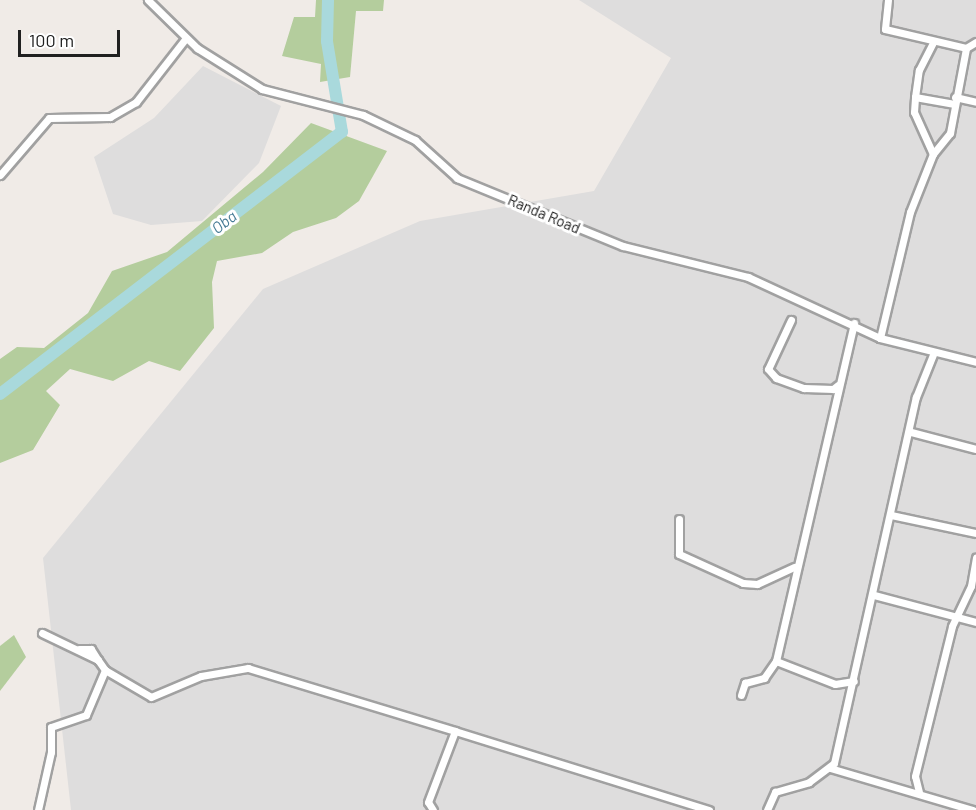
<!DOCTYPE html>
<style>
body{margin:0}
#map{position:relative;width:976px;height:810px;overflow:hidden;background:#f0ebe7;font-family:Barlow,sans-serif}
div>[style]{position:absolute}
.residential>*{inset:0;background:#dedddd}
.forest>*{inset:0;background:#b4cd9d}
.river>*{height:12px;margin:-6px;padding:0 6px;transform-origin:6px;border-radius:6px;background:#a9d9dc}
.roads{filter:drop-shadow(2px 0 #a1a1a1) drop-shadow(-2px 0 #a1a1a1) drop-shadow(0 2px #a1a1a1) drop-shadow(0 -2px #a1a1a1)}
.minor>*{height:7px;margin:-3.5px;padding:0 3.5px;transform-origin:3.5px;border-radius:3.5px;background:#fff}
span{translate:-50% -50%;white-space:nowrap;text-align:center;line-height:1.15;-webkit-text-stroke:6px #fff;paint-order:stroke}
.street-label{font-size:15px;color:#202020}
.water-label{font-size:16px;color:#467b95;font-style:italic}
.scale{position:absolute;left:18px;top:30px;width:102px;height:27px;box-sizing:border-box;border:3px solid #202020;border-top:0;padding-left:8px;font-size:18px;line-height:21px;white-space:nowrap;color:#202020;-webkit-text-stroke:4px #fff;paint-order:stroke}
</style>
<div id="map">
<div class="residential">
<div style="clip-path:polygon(579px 0,976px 0,976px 810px,71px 810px,43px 558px,263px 289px,420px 221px,594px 191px,671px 58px)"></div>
<div style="clip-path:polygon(203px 66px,281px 106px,259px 163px,202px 221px,151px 225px,113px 214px,94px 157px,154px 118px)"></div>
</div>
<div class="forest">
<div style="clip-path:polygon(316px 0,384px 0,383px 11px,356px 11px,350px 77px,320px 82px,321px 64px,282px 56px,294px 17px,315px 17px)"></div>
<div style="clip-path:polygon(311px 123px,387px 151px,359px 201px,336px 218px,293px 232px,262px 253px,217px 261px,212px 282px,214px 328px,180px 371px,149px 361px,113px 381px,70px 369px,46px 391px,60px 405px,33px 450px,0 463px,0 359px,17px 347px,44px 348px,88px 313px,112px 271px,167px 252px,263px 172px)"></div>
<div style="clip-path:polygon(14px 635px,26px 657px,0 691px,0 646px)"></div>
</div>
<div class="river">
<div style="left:0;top:394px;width:431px;rotate:-37.5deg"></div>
<div style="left:342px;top:132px;width:92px;rotate:-99.4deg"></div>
<div style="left:327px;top:41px;width:41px;rotate:-88.6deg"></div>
</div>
<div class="roads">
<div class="minor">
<div style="left:148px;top:0;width:69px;rotate:44.4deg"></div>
<div style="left:197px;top:48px;width:77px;rotate:32.2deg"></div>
<div style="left:262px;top:89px;width:104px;rotate:14.4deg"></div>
<div style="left:363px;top:115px;width:58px;rotate:25.7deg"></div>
<div style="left:415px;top:140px;width:57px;rotate:42.1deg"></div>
<div style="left:457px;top:178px;width:179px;rotate:22.3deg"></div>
<div style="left:623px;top:246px;width:129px;rotate:13.9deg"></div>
<div style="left:748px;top:277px;width:145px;rotate:24.8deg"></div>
<div style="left:880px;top:338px;width:99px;rotate:14deg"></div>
<div style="left:888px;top:0;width:29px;rotate:96deg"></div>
<div style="left:885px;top:29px;width:83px;rotate:13.2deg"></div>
<div style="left:966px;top:48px;width:12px;rotate:-31deg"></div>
<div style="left:915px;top:97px;width:27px;rotate:-82deg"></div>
<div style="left:919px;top:70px;width:30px;rotate:-63deg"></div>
<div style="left:955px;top:97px;width:22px;rotate:13deg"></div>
<div style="left:933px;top:154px;width:46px;rotate:-114.3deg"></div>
<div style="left:914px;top:112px;width:15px;rotate:-86deg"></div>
<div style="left:915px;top:97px;width:40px;rotate:10deg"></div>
<div style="left:0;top:175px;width:75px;rotate:-49.3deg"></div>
<div style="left:49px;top:118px;width:61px;rotate:-0.9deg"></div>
<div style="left:110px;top:117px;width:30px;rotate:-30deg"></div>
<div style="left:136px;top:102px;width:81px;rotate:-52deg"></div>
<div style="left:791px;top:320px;width:54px;rotate:115.1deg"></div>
<div style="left:768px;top:369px;width:12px;rotate:48deg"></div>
<div style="left:776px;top:378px;width:30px;rotate:20deg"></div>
<div style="left:804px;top:388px;width:29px;rotate:2deg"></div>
<div style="left:833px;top:389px;width:6px;rotate:-39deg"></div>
<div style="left:880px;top:338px;width:130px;rotate:-76.6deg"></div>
<div style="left:910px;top:212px;width:62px;rotate:-68.4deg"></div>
<div style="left:933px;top:154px;width:27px;rotate:-51deg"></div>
<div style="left:950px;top:133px;width:86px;rotate:-79.3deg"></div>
<div style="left:911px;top:432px;width:67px;rotate:14.7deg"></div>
<div style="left:891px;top:515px;width:87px;rotate:12deg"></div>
<div style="left:679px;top:519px;width:35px;rotate:90deg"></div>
<div style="left:679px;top:554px;width:70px;rotate:24.4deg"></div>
<div style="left:743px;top:583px;width:14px;rotate:4deg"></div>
<div style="left:757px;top:584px;width:41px;rotate:-24.7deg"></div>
<div style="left:874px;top:595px;width:106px;rotate:14.8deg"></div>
<div style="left:42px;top:633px;width:62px;rotate:25.7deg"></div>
<div style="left:98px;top:660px;width:12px;rotate:55deg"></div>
<div style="left:105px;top:670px;width:53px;rotate:30.4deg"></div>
<div style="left:151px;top:697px;width:54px;rotate:-22.8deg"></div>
<div style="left:201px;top:676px;width:48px;rotate:-9.7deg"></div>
<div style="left:248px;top:668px;width:216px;rotate:16.9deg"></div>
<div style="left:79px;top:649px;width:12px"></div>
<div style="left:91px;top:649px;width:13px;rotate:58deg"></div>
<div style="left:776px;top:661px;width:63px;rotate:21.3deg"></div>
<div style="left:835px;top:684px;width:19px;rotate:-9deg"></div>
<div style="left:741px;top:695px;width:13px;rotate:-72deg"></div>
<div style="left:745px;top:683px;width:20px;rotate:-15deg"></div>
<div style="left:764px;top:678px;width:21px;rotate:-55deg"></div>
<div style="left:776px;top:661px;width:347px;rotate:-77deg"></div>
<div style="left:830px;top:768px;width:149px;rotate:16.4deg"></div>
<div style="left:919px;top:792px;width:16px;rotate:-104deg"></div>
<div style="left:915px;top:776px;width:154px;rotate:-76.1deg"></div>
<div style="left:952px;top:626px;width:44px;rotate:-64.6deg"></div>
<div style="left:971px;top:586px;width:29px;rotate:-80deg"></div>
<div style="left:38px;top:810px;width:59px;rotate:-77.4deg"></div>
<div style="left:51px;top:752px;width:25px;rotate:-90deg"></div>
<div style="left:51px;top:727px;width:37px;rotate:-19deg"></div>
<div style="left:86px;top:715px;width:49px;rotate:-67.1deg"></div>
<div style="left:433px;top:810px;width:9px;rotate:-122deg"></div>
<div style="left:428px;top:802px;width:76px;rotate:-69.2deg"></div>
<div style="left:455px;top:731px;width:266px;rotate:17.3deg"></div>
<div style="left:767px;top:810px;width:20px;rotate:-66deg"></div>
<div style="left:775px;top:792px;width:35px;rotate:-16deg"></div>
<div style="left:809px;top:782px;width:31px;rotate:-37deg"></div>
<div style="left:834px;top:763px;width:375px;rotate:-77.4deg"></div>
<div style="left:916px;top:397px;width:48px;rotate:-68.2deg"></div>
</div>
</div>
<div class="street-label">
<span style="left:544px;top:214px;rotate:23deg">Randa Road</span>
</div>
<div class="water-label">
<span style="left:224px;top:222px;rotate:-37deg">Oba</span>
</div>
<div class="scale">100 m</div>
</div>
